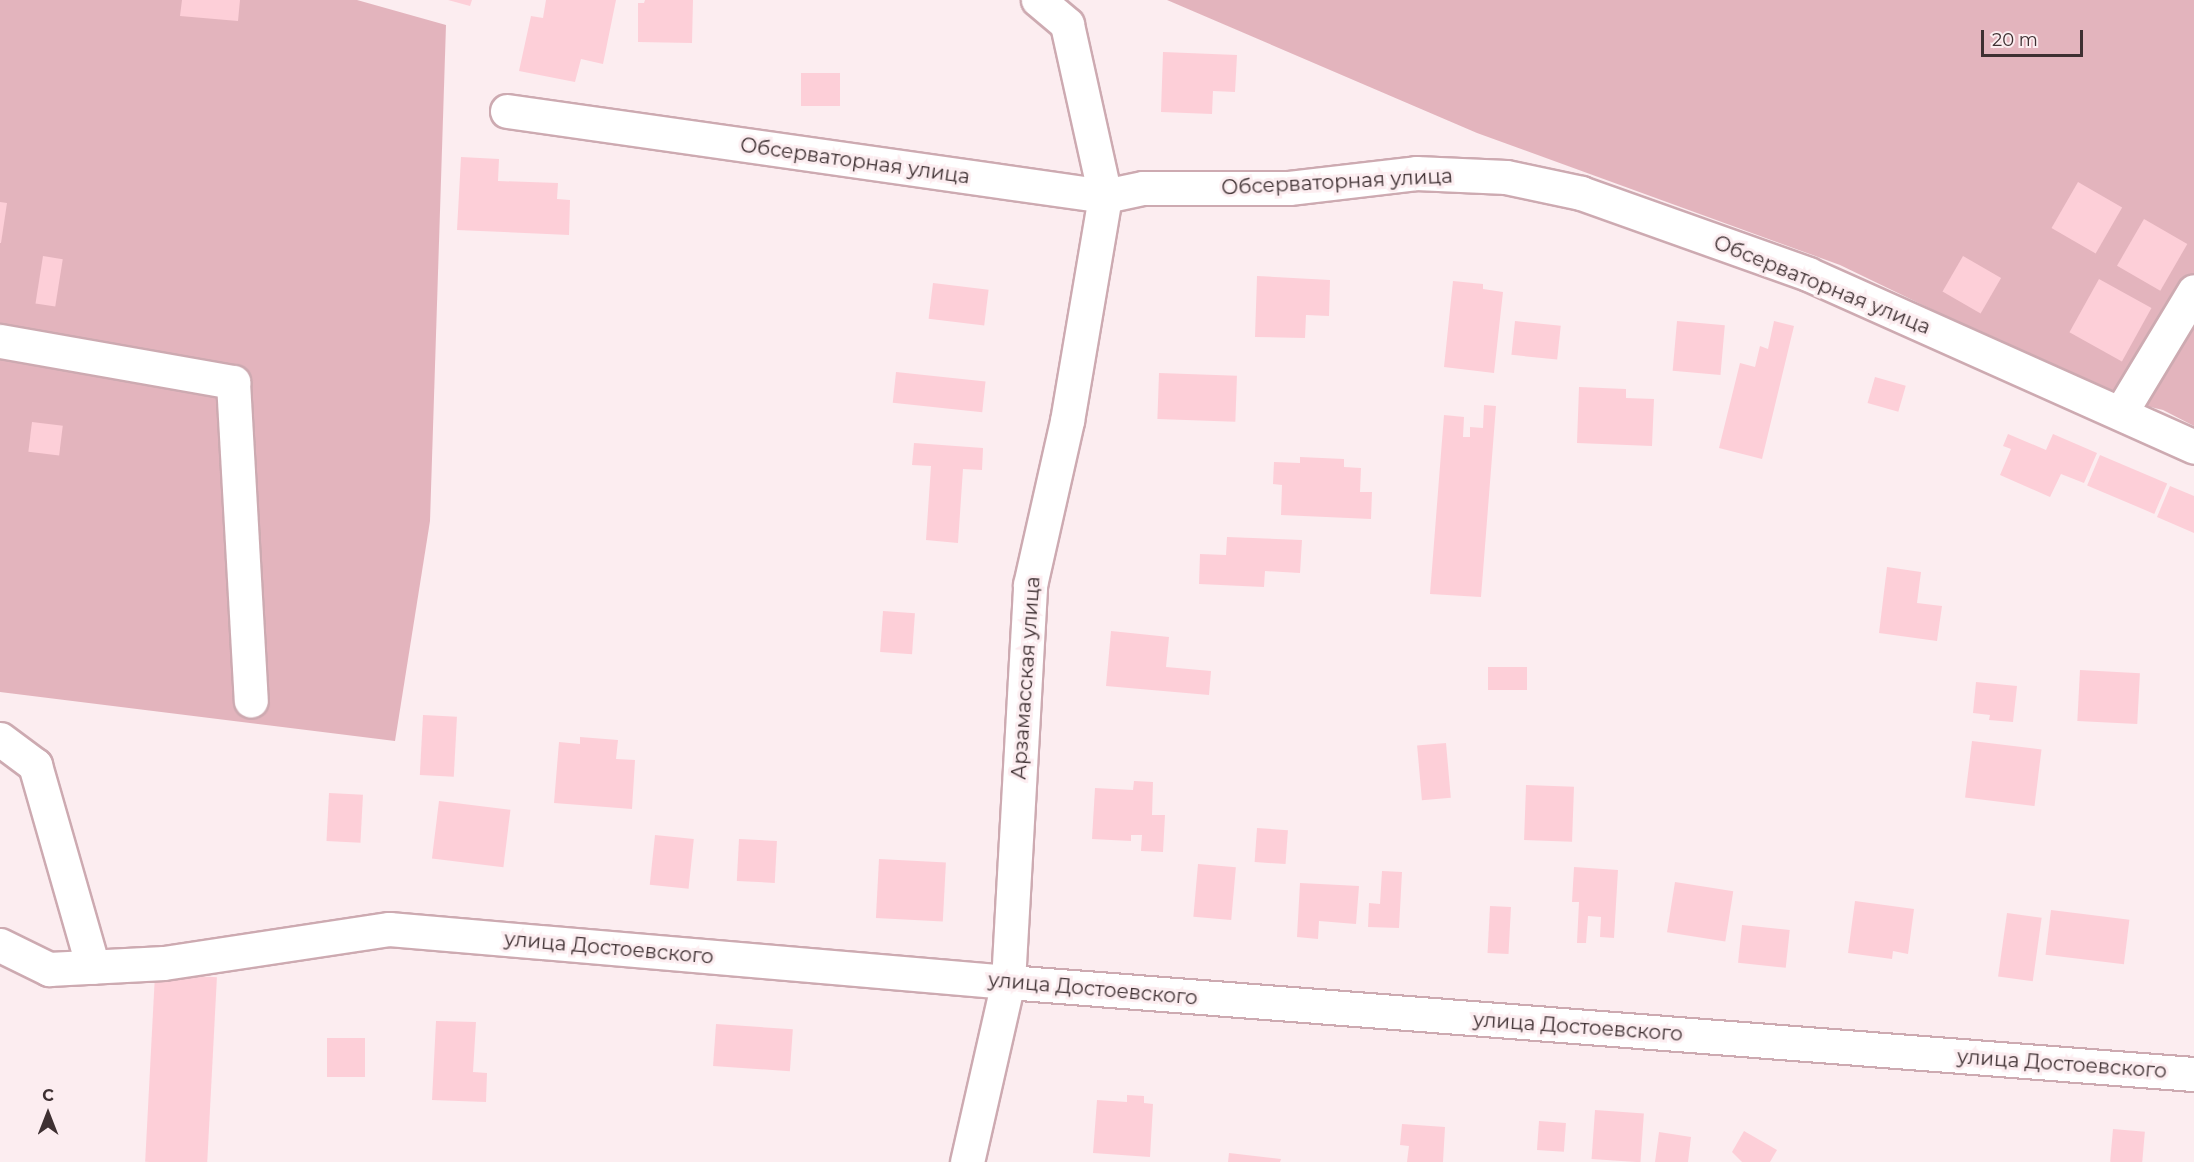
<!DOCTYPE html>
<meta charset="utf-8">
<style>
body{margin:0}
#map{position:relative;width:2194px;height:1162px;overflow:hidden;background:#fcedf0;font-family:Montserrat,sans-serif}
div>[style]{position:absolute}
.green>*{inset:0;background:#e3b4bd}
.building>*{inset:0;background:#fdcfd8;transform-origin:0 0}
.roads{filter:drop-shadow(2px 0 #cdaab1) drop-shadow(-2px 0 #cdaab1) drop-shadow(0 2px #cdaab1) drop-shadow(0 -2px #cdaab1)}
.minor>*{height:33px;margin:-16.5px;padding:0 16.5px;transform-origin:16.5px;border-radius:16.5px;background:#fff}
span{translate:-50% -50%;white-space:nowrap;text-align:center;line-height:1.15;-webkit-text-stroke:6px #fcedf0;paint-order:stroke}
.street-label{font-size:20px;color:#3e3032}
.north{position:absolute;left:18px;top:1084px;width:60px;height:60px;-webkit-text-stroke:4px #fcedf0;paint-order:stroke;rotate:0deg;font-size:16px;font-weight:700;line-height:24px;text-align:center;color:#3e3032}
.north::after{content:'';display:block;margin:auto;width:21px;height:27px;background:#3e3032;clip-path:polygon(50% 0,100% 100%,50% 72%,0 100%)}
.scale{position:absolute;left:1981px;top:30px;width:102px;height:27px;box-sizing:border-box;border:3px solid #3e3032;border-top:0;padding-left:8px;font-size:18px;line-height:21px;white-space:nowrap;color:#3e3032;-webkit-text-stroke:4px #fcedf0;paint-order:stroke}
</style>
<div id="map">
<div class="green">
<div style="clip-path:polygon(0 0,357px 0,446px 25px,430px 521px,395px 741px,0 692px)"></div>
<div style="clip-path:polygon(1167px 0,2194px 0,2194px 426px,2163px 410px,2117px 399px,1840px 265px,1477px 133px)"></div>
</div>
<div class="building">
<div style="clip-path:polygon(182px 0,240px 0,238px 21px,180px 16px)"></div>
<div style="clip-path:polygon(448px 0,472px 0,470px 6px)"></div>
<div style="clip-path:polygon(546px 0,616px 0,603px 64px,581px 59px,575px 82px,519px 71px,531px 16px,543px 18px)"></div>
<div style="clip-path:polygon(645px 0,693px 0,692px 43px,638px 42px,638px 3px,644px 3px)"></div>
<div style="clip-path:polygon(1163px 52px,1237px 55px,1235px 92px,1213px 91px,1212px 114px,1161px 112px)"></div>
<div style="left:801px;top:73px;width:39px;height:33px"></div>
<div style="clip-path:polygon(461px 157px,499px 159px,498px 181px,558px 183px,557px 199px,570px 200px,569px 235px,457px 230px)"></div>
<div style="left:2078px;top:182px;width:51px;height:53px;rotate:30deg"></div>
<div style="clip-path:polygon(0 202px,7px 203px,1px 243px,0 243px)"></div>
<div style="left:2144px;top:219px;width:50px;height:54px;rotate:30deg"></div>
<div style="left:43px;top:256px;width:20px;height:48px;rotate:9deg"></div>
<div style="left:1963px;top:256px;width:44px;height:41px;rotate:30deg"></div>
<div style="clip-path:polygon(1257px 276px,1330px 280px,1329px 316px,1306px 315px,1305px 338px,1255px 337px)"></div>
<div style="left:2099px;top:279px;width:60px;height:61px;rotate:29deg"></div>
<div style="clip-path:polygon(1453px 281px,1483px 284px,1483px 289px,1503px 292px,1494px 373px,1444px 367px)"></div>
<div style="left:933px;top:283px;width:56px;height:36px;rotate:7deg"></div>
<div style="left:1515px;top:321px;width:46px;height:34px;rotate:6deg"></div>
<div style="left:1677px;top:321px;width:48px;height:50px;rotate:5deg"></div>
<div style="clip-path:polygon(1774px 321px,1794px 326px,1762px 459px,1719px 448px,1740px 363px,1755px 367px,1760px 346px,1768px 349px)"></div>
<div style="left:896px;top:372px;width:90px;height:31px;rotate:6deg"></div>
<div style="left:1159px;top:373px;width:78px;height:46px;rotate:2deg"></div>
<div style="left:1875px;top:377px;width:32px;height:27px;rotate:16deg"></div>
<div style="clip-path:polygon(1579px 387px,1626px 389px,1626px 398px,1654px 399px,1652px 446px,1577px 443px)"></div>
<div style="clip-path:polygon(1484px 405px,1496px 406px,1481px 597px,1430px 594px,1444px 415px,1464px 417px,1463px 437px,1470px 437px,1470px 427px,1483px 428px)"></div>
<div style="left:32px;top:422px;width:31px;height:30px;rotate:7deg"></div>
<div style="clip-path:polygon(2008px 434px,2046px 450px,2053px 434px,2097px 453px,2084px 483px,2061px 474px,2050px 497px,2000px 475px,2011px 449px,2003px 446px)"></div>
<div style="clip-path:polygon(914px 443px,983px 448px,982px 470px,963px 469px,958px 543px,926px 540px,931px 466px,912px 465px)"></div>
<div style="left:2100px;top:455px;width:73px;height:33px;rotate:23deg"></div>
<div style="clip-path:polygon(1300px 457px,1344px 459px,1344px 467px,1361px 468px,1360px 492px,1372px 492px,1371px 519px,1281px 515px,1282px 485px,1273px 484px,1274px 462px,1300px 463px)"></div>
<div style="clip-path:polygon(2170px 486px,2194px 496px,2194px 533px,2157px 517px)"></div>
<div style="clip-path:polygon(1227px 537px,1302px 540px,1300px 573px,1265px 571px,1264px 587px,1199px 584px,1200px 554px,1226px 555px)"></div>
<div style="clip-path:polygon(1887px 567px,1921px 572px,1917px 603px,1942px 606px,1937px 641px,1879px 633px)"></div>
<div style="left:883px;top:611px;width:32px;height:41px;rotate:4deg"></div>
<div style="clip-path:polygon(1111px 631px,1169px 637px,1166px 667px,1211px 671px,1209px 695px,1106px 686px)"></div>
<div style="left:1488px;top:667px;width:39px;height:23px"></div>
<div style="left:2080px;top:670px;width:60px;height:51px;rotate:3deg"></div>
<div style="clip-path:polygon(1976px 682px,2017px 686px,2013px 722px,1989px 720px,1990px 715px,1973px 713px)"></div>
<div style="left:423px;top:715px;width:34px;height:60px;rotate:3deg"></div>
<div style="clip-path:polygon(580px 737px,618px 740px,616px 759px,635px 760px,632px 809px,554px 803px,559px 742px,580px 744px)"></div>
<div style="left:1972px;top:741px;width:70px;height:57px;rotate:7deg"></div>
<div style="left:1446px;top:743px;width:55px;height:29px;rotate:85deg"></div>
<div style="clip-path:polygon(1134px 781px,1153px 782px,1152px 815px,1165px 815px,1163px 852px,1141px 851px,1142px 835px,1131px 835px,1131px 841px,1092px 839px,1095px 788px,1133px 790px)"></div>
<div style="left:1526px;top:785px;width:48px;height:55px;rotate:2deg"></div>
<div style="left:329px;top:793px;width:34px;height:48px;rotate:3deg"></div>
<div style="left:439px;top:801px;width:72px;height:58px;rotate:7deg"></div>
<div style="left:1257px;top:828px;width:31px;height:34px;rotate:4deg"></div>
<div style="left:655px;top:835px;width:39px;height:50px;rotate:6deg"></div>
<div style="left:739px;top:839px;width:38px;height:42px;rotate:3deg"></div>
<div style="left:879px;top:859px;width:67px;height:59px;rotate:3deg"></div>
<div style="left:1198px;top:864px;width:38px;height:53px;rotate:5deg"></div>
<div style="clip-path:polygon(1574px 867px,1618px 870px,1614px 938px,1600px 937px,1601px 917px,1588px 916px,1586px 943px,1577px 943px,1579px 902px,1572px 902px)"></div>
<div style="clip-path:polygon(1382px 871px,1402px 872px,1399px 928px,1368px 927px,1369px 903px,1380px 904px)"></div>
<div style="left:1675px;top:882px;width:59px;height:51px;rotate:9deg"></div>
<div style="clip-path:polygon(1300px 883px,1359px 886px,1356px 924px,1319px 921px,1318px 939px,1297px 937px)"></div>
<div style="clip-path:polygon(1855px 901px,1914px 909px,1908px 954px,1893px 951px,1892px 959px,1848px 953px)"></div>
<div style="left:1490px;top:906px;width:21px;height:47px;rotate:3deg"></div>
<div style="left:2051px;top:910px;width:79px;height:45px;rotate:7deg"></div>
<div style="left:2007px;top:913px;width:35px;height:64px;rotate:8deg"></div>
<div style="left:1742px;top:925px;width:48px;height:38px;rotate:6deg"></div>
<div style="left:155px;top:974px;width:62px;height:188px;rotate:3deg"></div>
<div style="clip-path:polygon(436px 1021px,476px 1022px,473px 1072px,487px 1073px,486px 1102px,432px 1100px)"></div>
<div style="left:716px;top:1024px;width:77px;height:42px;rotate:4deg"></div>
<div style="left:327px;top:1038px;width:38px;height:39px"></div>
<div style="clip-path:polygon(1127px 1095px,1144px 1096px,1144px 1103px,1153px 1104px,1150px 1157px,1093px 1153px,1097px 1100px,1127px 1102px)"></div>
<div style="left:1595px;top:1110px;width:49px;height:49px;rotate:4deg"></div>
<div style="left:1539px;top:1121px;width:27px;height:29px;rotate:4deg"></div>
<div style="clip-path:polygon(1402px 1124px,1445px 1127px,1443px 1162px,1407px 1162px,1409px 1146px,1400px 1145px)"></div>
<div style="left:2113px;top:1129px;width:32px;height:33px;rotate:5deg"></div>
<div style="clip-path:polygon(1744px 1131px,1777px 1150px,1770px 1162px,1742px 1162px,1732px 1152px)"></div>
<div style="clip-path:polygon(1659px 1132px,1691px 1137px,1688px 1162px,1655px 1162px)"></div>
<div style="clip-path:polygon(1229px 1153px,1281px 1159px,1280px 1162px,1228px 1162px)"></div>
</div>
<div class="roads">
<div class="minor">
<div style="left:507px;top:111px;width:604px;rotate:8.09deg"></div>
<div style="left:1105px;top:196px;width:39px;rotate:-12deg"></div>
<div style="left:1143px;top:188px;width:146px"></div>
<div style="left:1289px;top:188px;width:128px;rotate:-6.7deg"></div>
<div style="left:1416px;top:173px;width:90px;rotate:2.5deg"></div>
<div style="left:1506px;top:177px;width:77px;rotate:12deg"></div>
<div style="left:1581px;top:193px;width:241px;rotate:19.6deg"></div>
<div style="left:1808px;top:274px;width:423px;rotate:24.1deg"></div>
<div style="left:0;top:341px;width:237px;rotate:10deg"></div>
<div style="left:233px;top:382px;width:319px;rotate:86.8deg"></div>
<div style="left:2121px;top:412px;width:141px;rotate:-58.9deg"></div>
<div style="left:0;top:739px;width:44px;rotate:36.6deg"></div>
<div style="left:35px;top:765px;width:210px;rotate:74deg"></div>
<div style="left:0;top:945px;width:55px;rotate:26.1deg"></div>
<div style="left:49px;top:969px;width:115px;rotate:-3deg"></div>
<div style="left:164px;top:963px;width:228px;rotate:-8.6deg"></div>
<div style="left:389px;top:929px;width:621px;rotate:4.89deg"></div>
<div style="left:1008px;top:982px;width:1190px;rotate:4.44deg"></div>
<div style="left:967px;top:1162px;width:185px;rotate:-77.2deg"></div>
<div style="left:1008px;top:982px;width:398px;rotate:-86.8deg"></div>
<div style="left:1030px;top:585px;width:168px;rotate:-77.3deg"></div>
<div style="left:1067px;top:421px;width:228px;rotate:-80.4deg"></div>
<div style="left:1105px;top:196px;width:176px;rotate:-102.5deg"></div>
<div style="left:1067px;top:24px;width:38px;rotate:-140deg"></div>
</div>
</div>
<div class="street-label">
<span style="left:855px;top:161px;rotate:8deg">Обсерваторная улица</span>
<span style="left:1337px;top:182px;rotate:-3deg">Обсерваторная улица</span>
<span style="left:1822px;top:285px;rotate:22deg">Обсерваторная улица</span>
<span style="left:1026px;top:678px;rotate:-86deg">Арзамасская улица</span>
<span style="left:609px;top:948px;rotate:5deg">улица Достоевского</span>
<span style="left:1093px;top:989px;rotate:5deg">улица Достоевского</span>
<span style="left:1578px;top:1027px;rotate:4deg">улица Достоевского</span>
<span style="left:2062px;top:1064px;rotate:4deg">улица Достоевского</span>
</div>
<div class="north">С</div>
<div class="scale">20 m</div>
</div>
